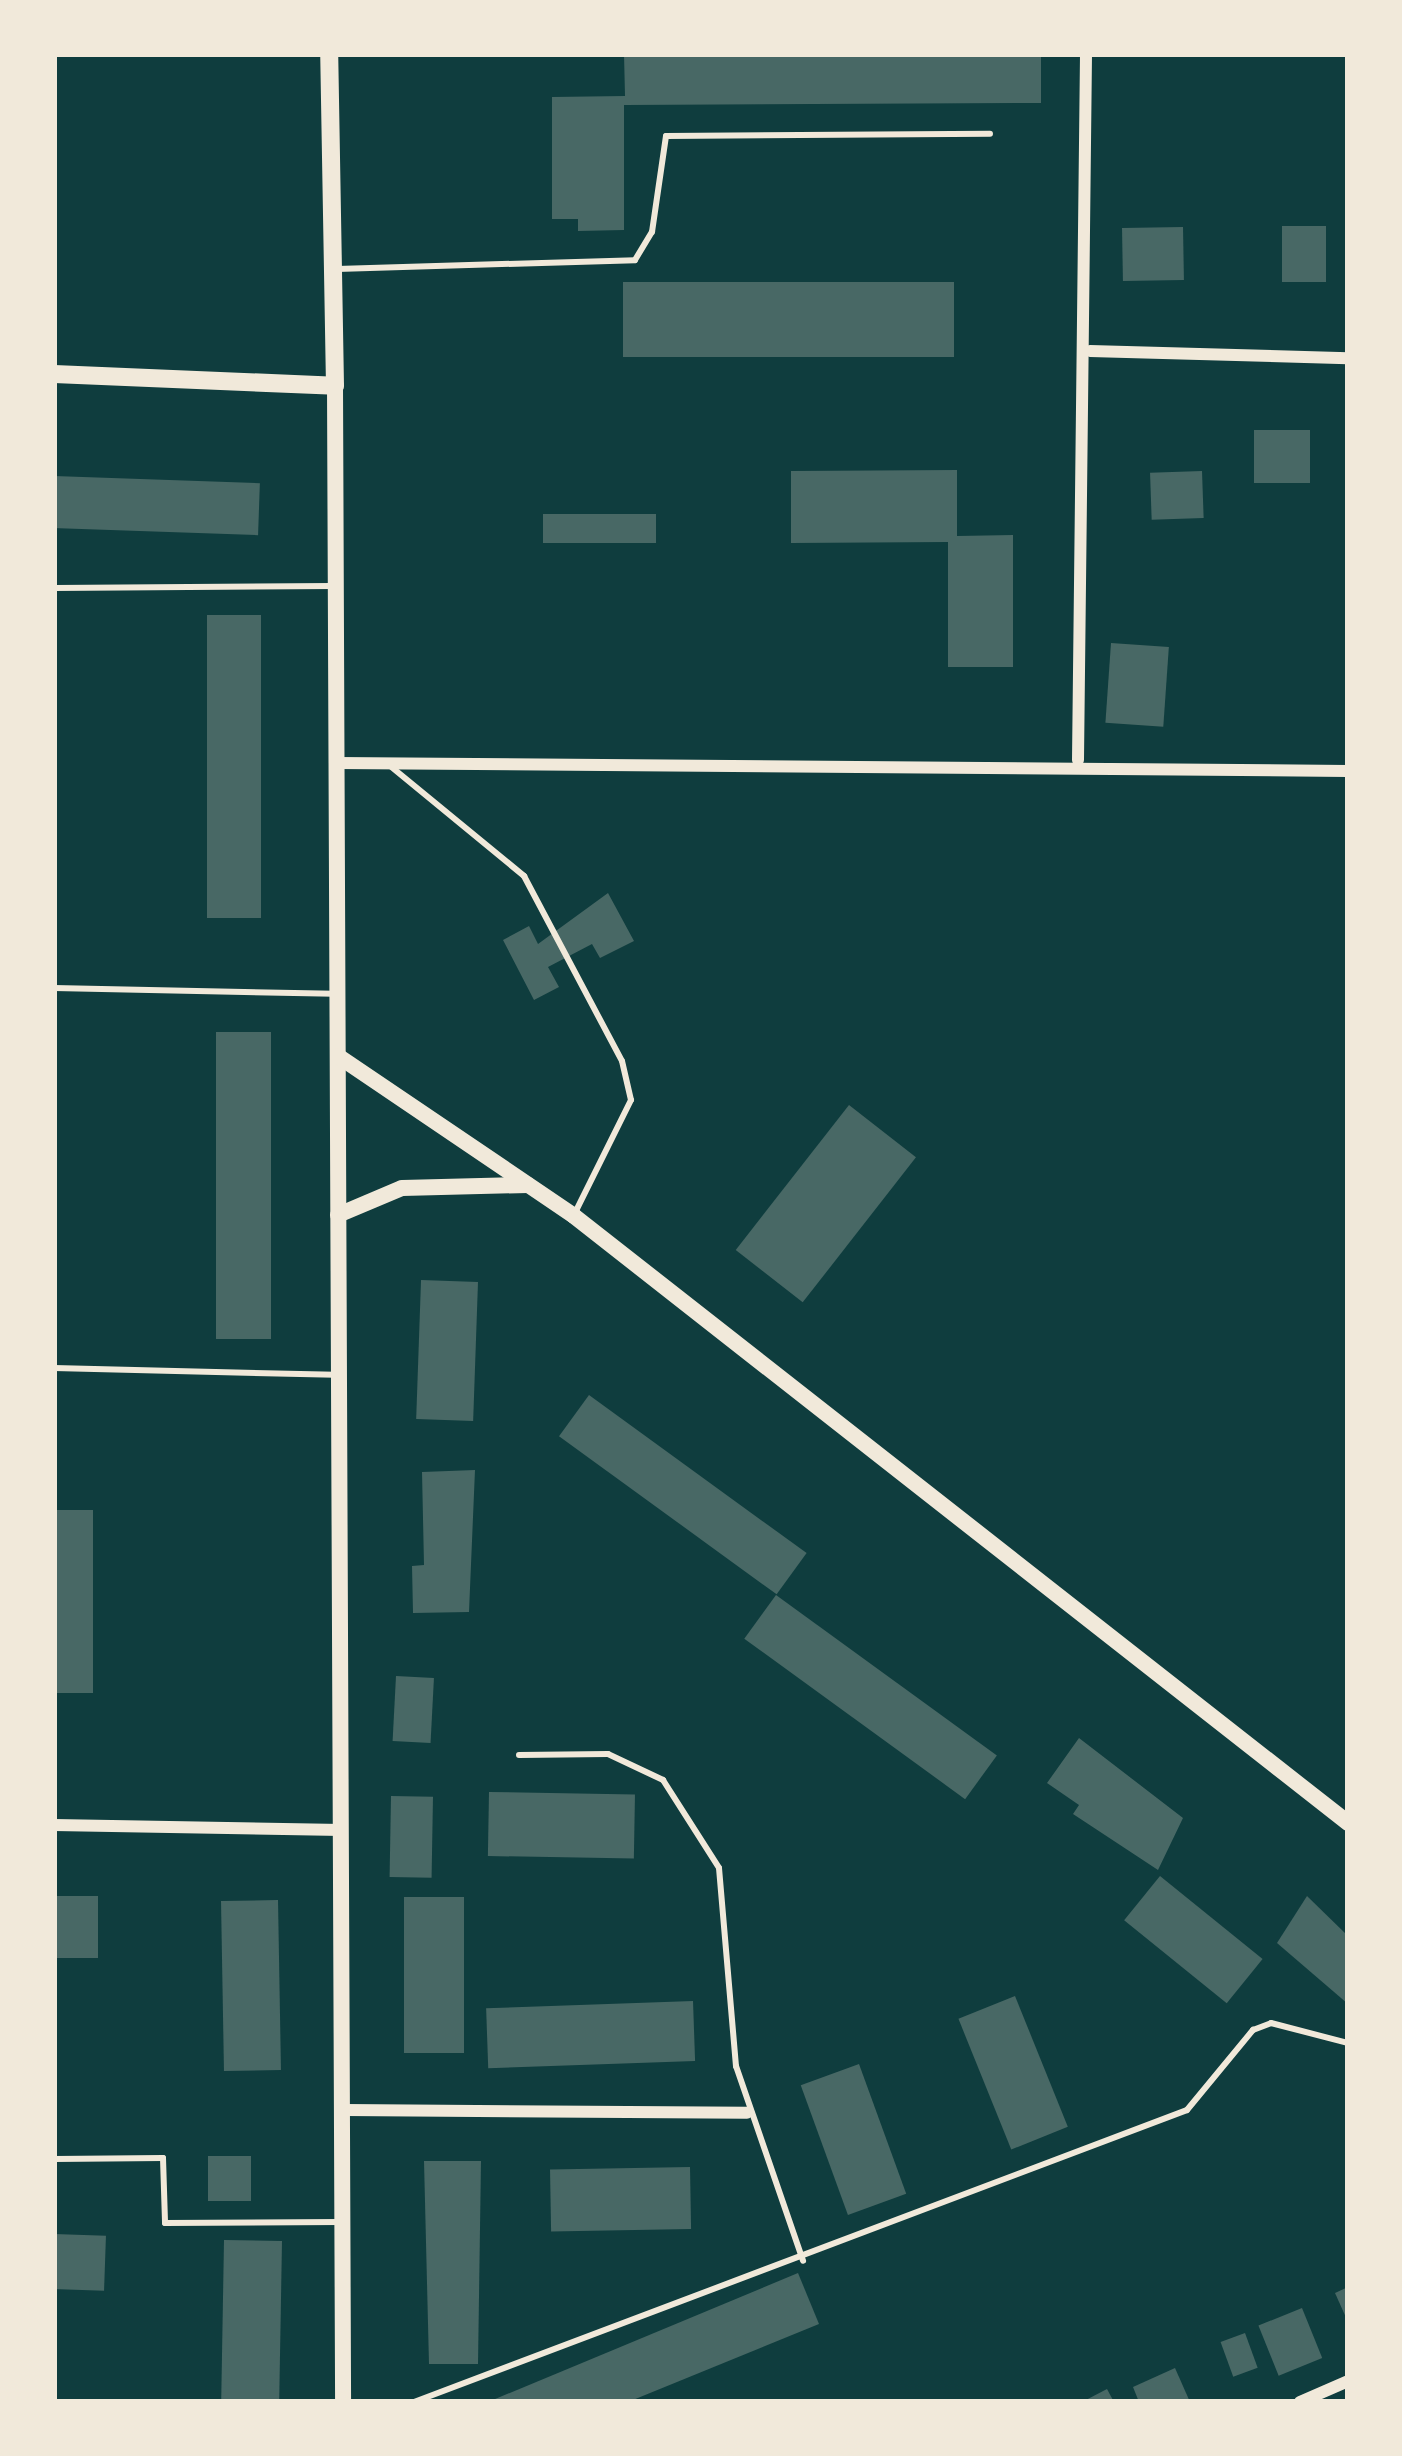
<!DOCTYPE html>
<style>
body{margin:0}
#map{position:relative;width:1402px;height:2456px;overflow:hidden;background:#0f3d3e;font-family:"Crimson Pro",serif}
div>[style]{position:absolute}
.building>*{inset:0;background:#486865;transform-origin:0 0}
.service>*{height:6px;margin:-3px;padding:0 3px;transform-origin:3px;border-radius:3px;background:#f1e9da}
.minor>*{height:12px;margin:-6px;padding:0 6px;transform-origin:6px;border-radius:6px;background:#f1e9da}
.tertiary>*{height:16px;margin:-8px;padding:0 8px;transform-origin:8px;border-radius:8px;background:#f1e9da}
.secondary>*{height:18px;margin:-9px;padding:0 9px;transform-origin:9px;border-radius:9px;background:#f1e9da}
span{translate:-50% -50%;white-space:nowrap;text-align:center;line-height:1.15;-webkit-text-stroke:9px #f1e9da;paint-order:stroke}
.frame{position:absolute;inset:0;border:57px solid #f1e9da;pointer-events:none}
</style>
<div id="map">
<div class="building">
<div style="clip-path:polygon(624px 54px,1041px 54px,1041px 103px,624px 105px,624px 230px,578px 231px,578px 219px,552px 219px,552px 97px,625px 96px)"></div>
<div style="left:1282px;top:226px;width:44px;height:56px"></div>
<div style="left:1183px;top:227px;width:53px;height:61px;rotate:89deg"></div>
<div style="left:954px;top:282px;width:75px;height:331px;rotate:90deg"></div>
<div style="left:1310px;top:430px;width:53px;height:56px;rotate:90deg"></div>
<div style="clip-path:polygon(957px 470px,957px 536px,1013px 535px,1013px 667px,948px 667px,948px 542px,791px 543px,791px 471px)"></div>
<div style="left:1202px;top:471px;width:47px;height:52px;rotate:88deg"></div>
<div style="left:54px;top:476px;width:206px;height:52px;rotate:2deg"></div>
<div style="left:543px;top:514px;width:113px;height:29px"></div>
<div style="left:261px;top:615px;width:303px;height:54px;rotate:90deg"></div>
<div style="left:1111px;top:643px;width:58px;height:80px;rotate:4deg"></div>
<div style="clip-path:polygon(608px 893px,634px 941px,600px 958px,592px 944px,548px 967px,559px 987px,534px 1000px,503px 940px,529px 926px,538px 944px)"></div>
<div style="left:216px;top:1032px;width:55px;height:307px"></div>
<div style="left:849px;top:1105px;width:85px;height:184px;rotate:38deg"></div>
<div style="left:478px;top:1282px;width:139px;height:57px;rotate:92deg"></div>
<div style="left:589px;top:1395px;width:269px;height:51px;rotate:36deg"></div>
<div style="clip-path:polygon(475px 1470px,469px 1612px,413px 1613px,412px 1566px,424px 1565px,422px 1472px)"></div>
<div style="left:54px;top:1510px;width:39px;height:183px"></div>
<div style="left:776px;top:1595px;width:273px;height:54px;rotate:36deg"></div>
<div style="left:396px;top:1676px;width:38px;height:65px;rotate:3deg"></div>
<div style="clip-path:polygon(1079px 1738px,1183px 1818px,1158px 1870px,1073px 1814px,1079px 1805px,1047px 1783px)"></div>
<div style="left:489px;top:1792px;width:146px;height:64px;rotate:1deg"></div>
<div style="left:391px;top:1796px;width:42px;height:81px;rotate:1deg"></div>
<div style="left:1160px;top:1876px;width:132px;height:57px;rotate:39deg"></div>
<div style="left:54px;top:1896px;width:44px;height:62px"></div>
<div style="clip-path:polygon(1307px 1896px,1348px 1936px,1348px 2004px,1277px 1943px)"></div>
<div style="left:404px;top:1897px;width:60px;height:156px"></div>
<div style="left:278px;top:1900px;width:170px;height:57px;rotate:89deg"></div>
<div style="left:1015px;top:1996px;width:141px;height:61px;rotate:68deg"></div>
<div style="left:693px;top:2001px;width:60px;height:207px;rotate:88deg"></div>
<div style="left:859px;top:2064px;width:138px;height:62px;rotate:70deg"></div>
<div style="left:251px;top:2156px;width:45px;height:43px;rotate:90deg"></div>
<div style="clip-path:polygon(424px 2161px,481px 2161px,478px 2364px,429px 2364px)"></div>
<div style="left:690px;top:2167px;width:62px;height:140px;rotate:89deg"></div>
<div style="left:54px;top:2234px;width:52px;height:55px;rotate:2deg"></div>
<div style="left:282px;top:2241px;width:161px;height:58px;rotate:91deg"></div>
<div style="clip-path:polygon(798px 2273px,819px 2324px,628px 2402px,488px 2402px)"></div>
<div style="clip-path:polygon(1348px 2287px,1348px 2322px,1335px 2293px)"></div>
<div style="left:1302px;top:2308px;width:54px;height:47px;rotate:68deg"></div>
<div style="left:1245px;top:2333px;width:37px;height:26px;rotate:70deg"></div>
<div style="clip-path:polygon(1175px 2368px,1190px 2402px,1139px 2402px,1133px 2387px)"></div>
<div style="clip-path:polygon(1107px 2389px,1114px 2402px,1082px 2402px)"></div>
</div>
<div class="service">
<div style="left:337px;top:269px;width:298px;rotate:-1.7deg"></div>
<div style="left:635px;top:260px;width:33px;rotate:-59deg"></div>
<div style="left:652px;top:232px;width:97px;rotate:-81.7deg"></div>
<div style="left:666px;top:136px;width:324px;rotate:-0.4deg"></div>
<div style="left:54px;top:588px;width:279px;rotate:-0.4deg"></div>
<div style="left:389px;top:765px;width:175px;rotate:39.4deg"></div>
<div style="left:524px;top:876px;width:209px;rotate:62.1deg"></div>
<div style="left:622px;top:1061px;width:40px;rotate:77deg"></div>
<div style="left:631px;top:1100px;width:126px;rotate:116.4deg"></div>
<div style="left:54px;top:988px;width:280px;rotate:1.2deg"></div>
<div style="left:54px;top:1368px;width:281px;rotate:1.4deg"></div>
<div style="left:519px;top:1755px;width:89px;rotate:-0.6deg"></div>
<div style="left:608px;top:1754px;width:61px;rotate:25.3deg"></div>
<div style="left:663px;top:1780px;width:104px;rotate:57.5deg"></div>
<div style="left:719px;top:1868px;width:199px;rotate:85.1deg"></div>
<div style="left:736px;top:2066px;width:206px;rotate:71deg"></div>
<div style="left:54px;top:2159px;width:109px;rotate:-0.5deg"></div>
<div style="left:163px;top:2158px;width:65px;rotate:88.2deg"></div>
<div style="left:165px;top:2223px;width:175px;rotate:-0.3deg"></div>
<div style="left:414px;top:2402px;width:826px;rotate:-20.69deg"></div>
<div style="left:1187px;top:2110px;width:104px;rotate:-50.5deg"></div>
<div style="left:1253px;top:2030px;width:19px;rotate:-21deg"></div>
<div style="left:1271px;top:2023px;width:80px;rotate:14.6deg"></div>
</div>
<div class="minor">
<div style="left:1090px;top:351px;width:258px;rotate:1.6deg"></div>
<div style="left:1078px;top:760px;width:706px;rotate:-89.35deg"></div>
<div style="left:337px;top:763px;width:1011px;rotate:0.45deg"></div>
<div style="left:54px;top:1825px;width:288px;rotate:1deg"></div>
<div style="left:345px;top:2110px;width:402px;rotate:0.4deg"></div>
<div style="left:1300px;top:2402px;width:52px;rotate:-23.6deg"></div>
</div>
<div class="tertiary">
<div style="left:335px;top:386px;width:2016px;rotate:89.77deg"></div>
<div style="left:338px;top:1056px;width:285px;rotate:34.1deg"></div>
<div style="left:574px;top:1216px;width:984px;rotate:38.1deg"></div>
<div style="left:338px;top:1215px;width:69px;rotate:-22.9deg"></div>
<div style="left:402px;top:1188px;width:126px;rotate:-1.4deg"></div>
</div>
<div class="secondary">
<div style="left:54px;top:374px;width:281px;rotate:2.4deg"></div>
<div style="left:335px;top:386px;width:332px;rotate:-91deg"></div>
</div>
<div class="frame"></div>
</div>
